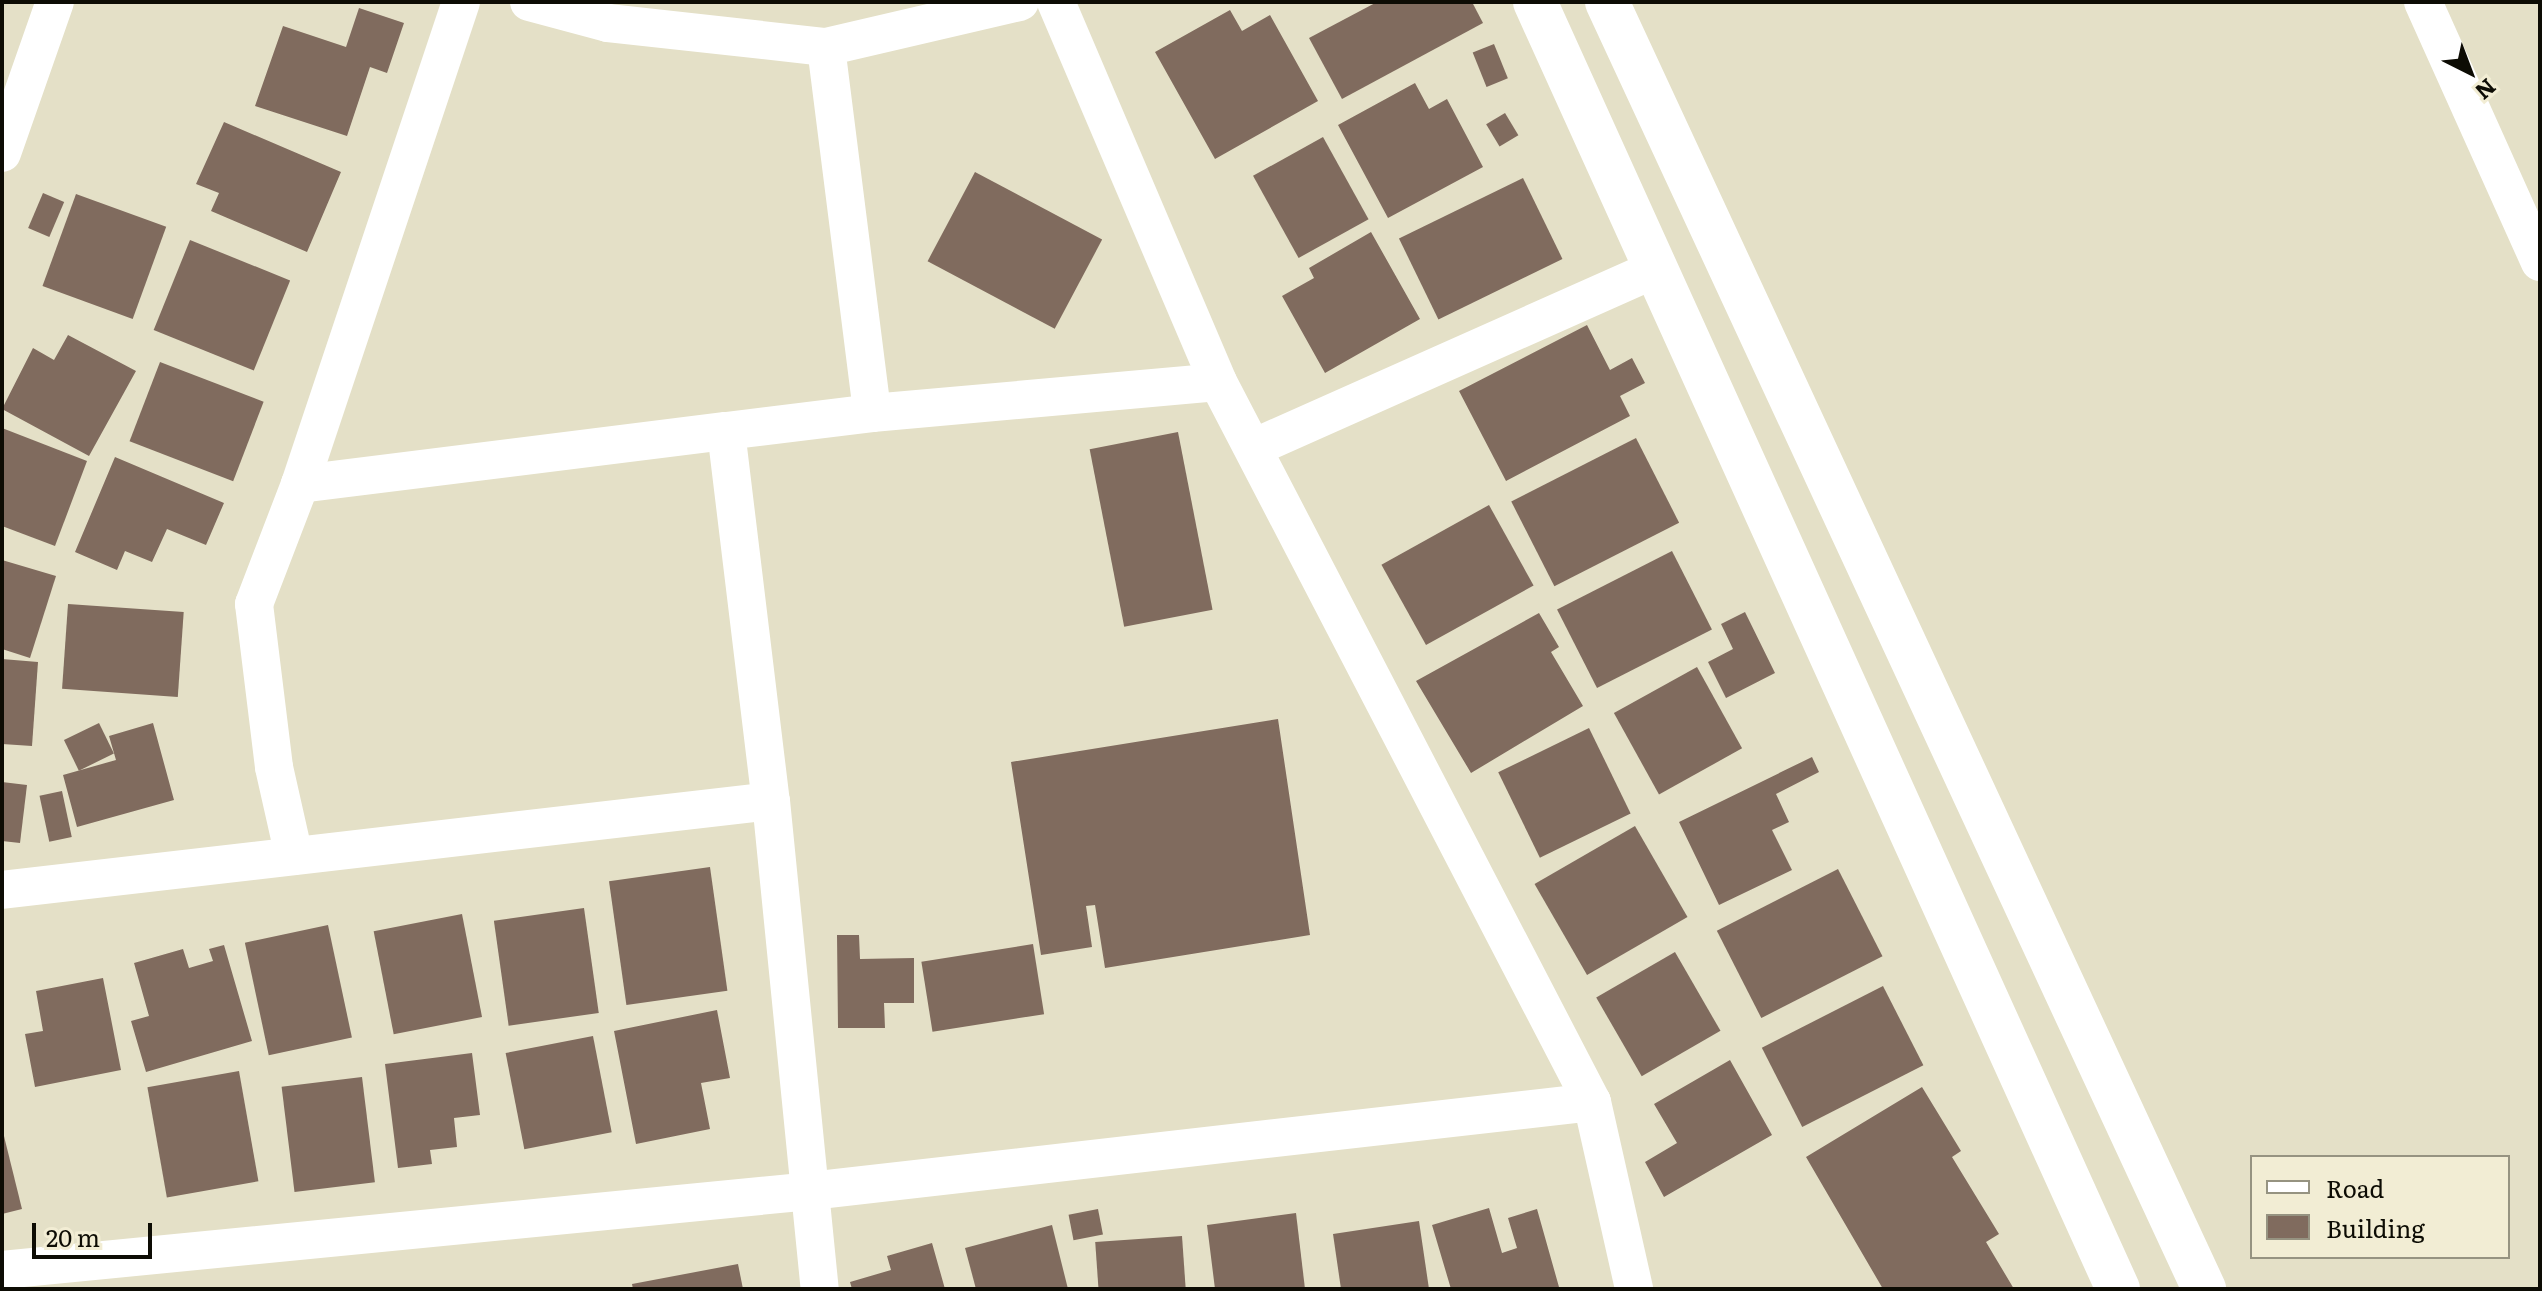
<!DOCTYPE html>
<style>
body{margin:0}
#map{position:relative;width:2542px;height:1291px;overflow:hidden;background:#e4e0c7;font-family:Literata,serif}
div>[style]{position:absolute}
.building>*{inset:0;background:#806b5e;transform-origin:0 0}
.minor>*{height:38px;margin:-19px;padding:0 19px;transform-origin:19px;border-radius:19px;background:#fff}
.tertiary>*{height:44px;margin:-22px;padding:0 22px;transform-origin:22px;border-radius:22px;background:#fff}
span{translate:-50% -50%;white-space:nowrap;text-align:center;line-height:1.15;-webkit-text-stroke:7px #f2edd4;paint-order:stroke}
.frame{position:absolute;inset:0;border:4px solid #0d0c04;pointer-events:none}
.legend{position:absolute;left:2250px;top:1155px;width:260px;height:104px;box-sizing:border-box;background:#f2edd4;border:2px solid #969381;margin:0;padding:10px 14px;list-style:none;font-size:24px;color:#0d0c04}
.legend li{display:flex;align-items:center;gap:16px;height:40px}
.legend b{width:40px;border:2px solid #969381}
.north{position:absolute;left:2430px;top:32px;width:80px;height:80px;-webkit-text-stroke:6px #f2edd4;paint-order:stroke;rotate:138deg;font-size:22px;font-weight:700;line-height:32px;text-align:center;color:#0d0c04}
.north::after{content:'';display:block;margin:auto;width:28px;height:36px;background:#0d0c04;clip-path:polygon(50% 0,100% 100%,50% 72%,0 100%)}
.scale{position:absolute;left:32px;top:1223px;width:120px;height:36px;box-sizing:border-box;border:4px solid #0d0c04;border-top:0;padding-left:10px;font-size:24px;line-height:28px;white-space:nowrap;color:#0d0c04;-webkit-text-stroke:6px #f2edd4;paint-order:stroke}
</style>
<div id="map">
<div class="building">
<div style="clip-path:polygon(1377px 2px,1472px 2px,1483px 23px,1342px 99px,1309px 38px)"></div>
<div style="clip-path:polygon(359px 8px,404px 23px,387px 73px,370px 67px,347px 136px,255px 106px,283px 26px,346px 47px)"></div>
<div style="clip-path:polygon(1230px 10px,1242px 31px,1270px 15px,1318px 101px,1215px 159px,1155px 52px)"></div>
<div style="left:1494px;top:44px;width:37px;height:23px;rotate:68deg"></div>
<div style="clip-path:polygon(1415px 83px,1429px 109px,1447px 99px,1483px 167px,1388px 218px,1338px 125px)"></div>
<div style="left:1505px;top:113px;width:26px;height:22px;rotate:59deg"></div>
<div style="clip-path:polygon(224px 122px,341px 172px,307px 252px,211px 211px,219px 193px,196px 184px)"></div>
<div style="left:1323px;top:137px;width:94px;height:80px;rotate:61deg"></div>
<div style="left:975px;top:172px;width:144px;height:101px;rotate:28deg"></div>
<div style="left:1523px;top:178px;width:90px;height:138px;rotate:64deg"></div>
<div style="left:43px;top:193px;width:23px;height:38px;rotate:23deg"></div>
<div style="left:76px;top:194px;width:96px;height:98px;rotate:20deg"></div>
<div style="clip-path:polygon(1371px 232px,1420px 319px,1325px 373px,1282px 296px,1314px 278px,1309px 268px)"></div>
<div style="left:190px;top:240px;width:108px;height:97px;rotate:22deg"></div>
<div style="clip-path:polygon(1587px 325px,1610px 370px,1632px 358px,1645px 383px,1620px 396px,1630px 416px,1506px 481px,1459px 391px)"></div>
<div style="clip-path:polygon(68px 335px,136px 371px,89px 456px,2px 409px,33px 348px,54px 360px)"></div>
<div style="left:160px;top:362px;width:111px;height:85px;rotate:21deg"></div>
<div style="clip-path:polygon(2px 428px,87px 461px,55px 546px,2px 526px)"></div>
<div style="left:1178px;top:432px;width:181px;height:90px;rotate:79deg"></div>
<div style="left:1636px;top:438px;width:95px;height:140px;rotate:63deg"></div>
<div style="clip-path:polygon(115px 457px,224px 503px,206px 545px,167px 529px,152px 562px,125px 551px,117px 570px,75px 552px)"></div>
<div style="left:1489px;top:505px;width:92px;height:123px;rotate:61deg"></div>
<div style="left:1672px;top:551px;width:88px;height:129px;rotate:63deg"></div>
<div style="clip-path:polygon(2px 560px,56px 576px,30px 658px,2px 649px)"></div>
<div style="left:68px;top:604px;width:116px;height:85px;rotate:4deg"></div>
<div style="clip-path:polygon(1745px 612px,1775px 673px,1726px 698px,1708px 662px,1733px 649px,1721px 624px)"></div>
<div style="clip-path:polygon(1539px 613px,1559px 647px,1551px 652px,1583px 706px,1471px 773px,1416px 681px)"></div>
<div style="clip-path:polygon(2px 659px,38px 662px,32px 746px,2px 744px)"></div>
<div style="left:1697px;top:667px;width:93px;height:95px;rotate:61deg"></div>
<div style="clip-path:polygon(1278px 719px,1310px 935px,1105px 968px,1095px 905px,1086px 906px,1092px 947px,1041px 955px,1011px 762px)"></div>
<div style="left:99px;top:723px;width:34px;height:39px;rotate:64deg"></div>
<div style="clip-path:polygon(153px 723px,174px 800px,77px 827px,63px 775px,116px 760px,109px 736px)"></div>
<div style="left:1589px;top:728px;width:95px;height:101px;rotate:64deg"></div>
<div style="clip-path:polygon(1812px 757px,1819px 772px,1776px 794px,1789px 822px,1772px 830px,1792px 870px,1719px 905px,1679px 822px)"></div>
<div style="clip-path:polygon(2px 782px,27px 785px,20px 843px,2px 841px)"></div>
<div style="left:62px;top:791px;width:47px;height:23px;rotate:78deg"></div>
<div style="left:1635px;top:826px;width:105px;height:116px;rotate:60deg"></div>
<div style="left:710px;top:867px;width:125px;height:102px;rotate:82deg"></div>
<div style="left:1838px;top:869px;width:98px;height:136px;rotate:63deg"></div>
<div style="left:584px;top:908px;width:106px;height:91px;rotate:82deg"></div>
<div style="left:462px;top:914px;width:105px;height:90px;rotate:79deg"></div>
<div style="left:328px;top:925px;width:115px;height:85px;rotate:78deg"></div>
<div style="clip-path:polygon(837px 935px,859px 935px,860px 959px,914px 958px,914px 1003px,884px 1003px,885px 1028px,838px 1028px)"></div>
<div style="left:1033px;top:944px;width:71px;height:113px;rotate:81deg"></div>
<div style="clip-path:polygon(224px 945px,252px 1041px,146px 1072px,131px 1021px,149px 1016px,134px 963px,183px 949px,189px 968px,213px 961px,209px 949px)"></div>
<div style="left:1675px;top:952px;width:91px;height:91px;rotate:60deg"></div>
<div style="clip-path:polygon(103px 978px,121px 1070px,35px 1087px,25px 1034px,43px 1031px,36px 991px)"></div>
<div style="left:1883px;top:986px;width:89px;height:136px;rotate:63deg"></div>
<div style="clip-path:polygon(717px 1010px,730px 1078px,701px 1083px,710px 1129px,636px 1144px,614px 1031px)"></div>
<div style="left:593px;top:1036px;width:98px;height:89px;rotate:79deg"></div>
<div style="clip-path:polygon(472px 1053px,480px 1115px,454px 1118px,457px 1147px,430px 1150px,432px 1164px,398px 1168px,385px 1064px)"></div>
<div style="clip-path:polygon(1730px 1060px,1772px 1135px,1664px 1197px,1645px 1162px,1677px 1143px,1654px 1104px)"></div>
<div style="left:239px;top:1071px;width:112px;height:93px;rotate:80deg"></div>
<div style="left:362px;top:1077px;width:106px;height:81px;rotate:83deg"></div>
<div style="clip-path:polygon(1922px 1087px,1961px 1151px,1952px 1157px,1999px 1234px,1986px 1242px,2014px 1289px,1883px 1289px,1806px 1157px)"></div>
<div style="clip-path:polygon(2px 1128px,22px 1209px,2px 1214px)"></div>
<div style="clip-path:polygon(1489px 1208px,1502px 1253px,1517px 1248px,1508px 1218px,1537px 1209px,1559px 1287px,1451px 1289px,1432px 1225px)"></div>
<div style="left:1098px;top:1209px;width:26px;height:30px;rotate:79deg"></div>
<div style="clip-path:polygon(1296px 1213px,1305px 1289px,1215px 1289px,1207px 1225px)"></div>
<div style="clip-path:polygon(1419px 1221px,1429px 1289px,1341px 1289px,1333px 1234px)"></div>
<div style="clip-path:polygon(1052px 1225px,1068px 1289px,976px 1289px,965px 1248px)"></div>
<div style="left:1182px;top:1236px;width:53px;height:87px;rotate:86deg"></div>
<div style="clip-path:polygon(932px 1243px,945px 1289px,852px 1289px,850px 1282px,891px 1270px,887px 1256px)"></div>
<div style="clip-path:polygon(738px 1264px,743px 1289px,633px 1289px,632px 1284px)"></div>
</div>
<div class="minor">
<div style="left:529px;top:2px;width:82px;rotate:14.9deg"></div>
<div style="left:608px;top:23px;width:219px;rotate:6.3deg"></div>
<div style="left:826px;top:47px;width:199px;rotate:-13.1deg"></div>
<div style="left:1056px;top:2px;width:413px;rotate:66.9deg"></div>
<div style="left:1218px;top:382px;width:811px;rotate:62.55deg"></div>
<div style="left:1592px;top:1102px;width:192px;rotate:77.3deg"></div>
<div style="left:2423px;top:2px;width:285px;rotate:65.8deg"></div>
<div style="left:826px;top:47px;width:369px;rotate:82.8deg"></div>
<div style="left:2px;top:153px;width:160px;rotate:-70.7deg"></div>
<div style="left:726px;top:431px;width:147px;rotate:-7deg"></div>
<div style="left:872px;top:413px;width:347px;rotate:-5.1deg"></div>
<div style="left:1253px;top:448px;width:440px;rotate:-24deg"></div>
<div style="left:300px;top:484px;width:508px;rotate:-71.53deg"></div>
<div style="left:294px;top:856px;width:91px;rotate:-102.7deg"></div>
<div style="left:274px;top:767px;width:164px;rotate:-97deg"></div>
<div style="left:254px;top:604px;width:129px;rotate:-69deg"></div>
<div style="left:300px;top:484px;width:429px;rotate:-7.1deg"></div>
<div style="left:726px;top:431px;width:373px;rotate:83.1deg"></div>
<div style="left:2px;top:890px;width:774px;rotate:-6.6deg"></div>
<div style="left:771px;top:801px;width:490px;rotate:84.3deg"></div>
<div style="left:2px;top:1270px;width:812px;rotate:-5.58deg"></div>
<div style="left:810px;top:1191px;width:787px;rotate:-6.49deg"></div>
</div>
<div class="tertiary">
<div style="left:1535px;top:2px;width:1413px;rotate:65.63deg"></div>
<div style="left:1607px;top:2px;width:1419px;rotate:65.11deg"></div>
</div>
<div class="frame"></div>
<ul class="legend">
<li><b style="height:10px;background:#fff"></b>Road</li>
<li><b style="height:22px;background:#806b5e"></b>Building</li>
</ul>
<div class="north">N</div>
<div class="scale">20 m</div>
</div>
